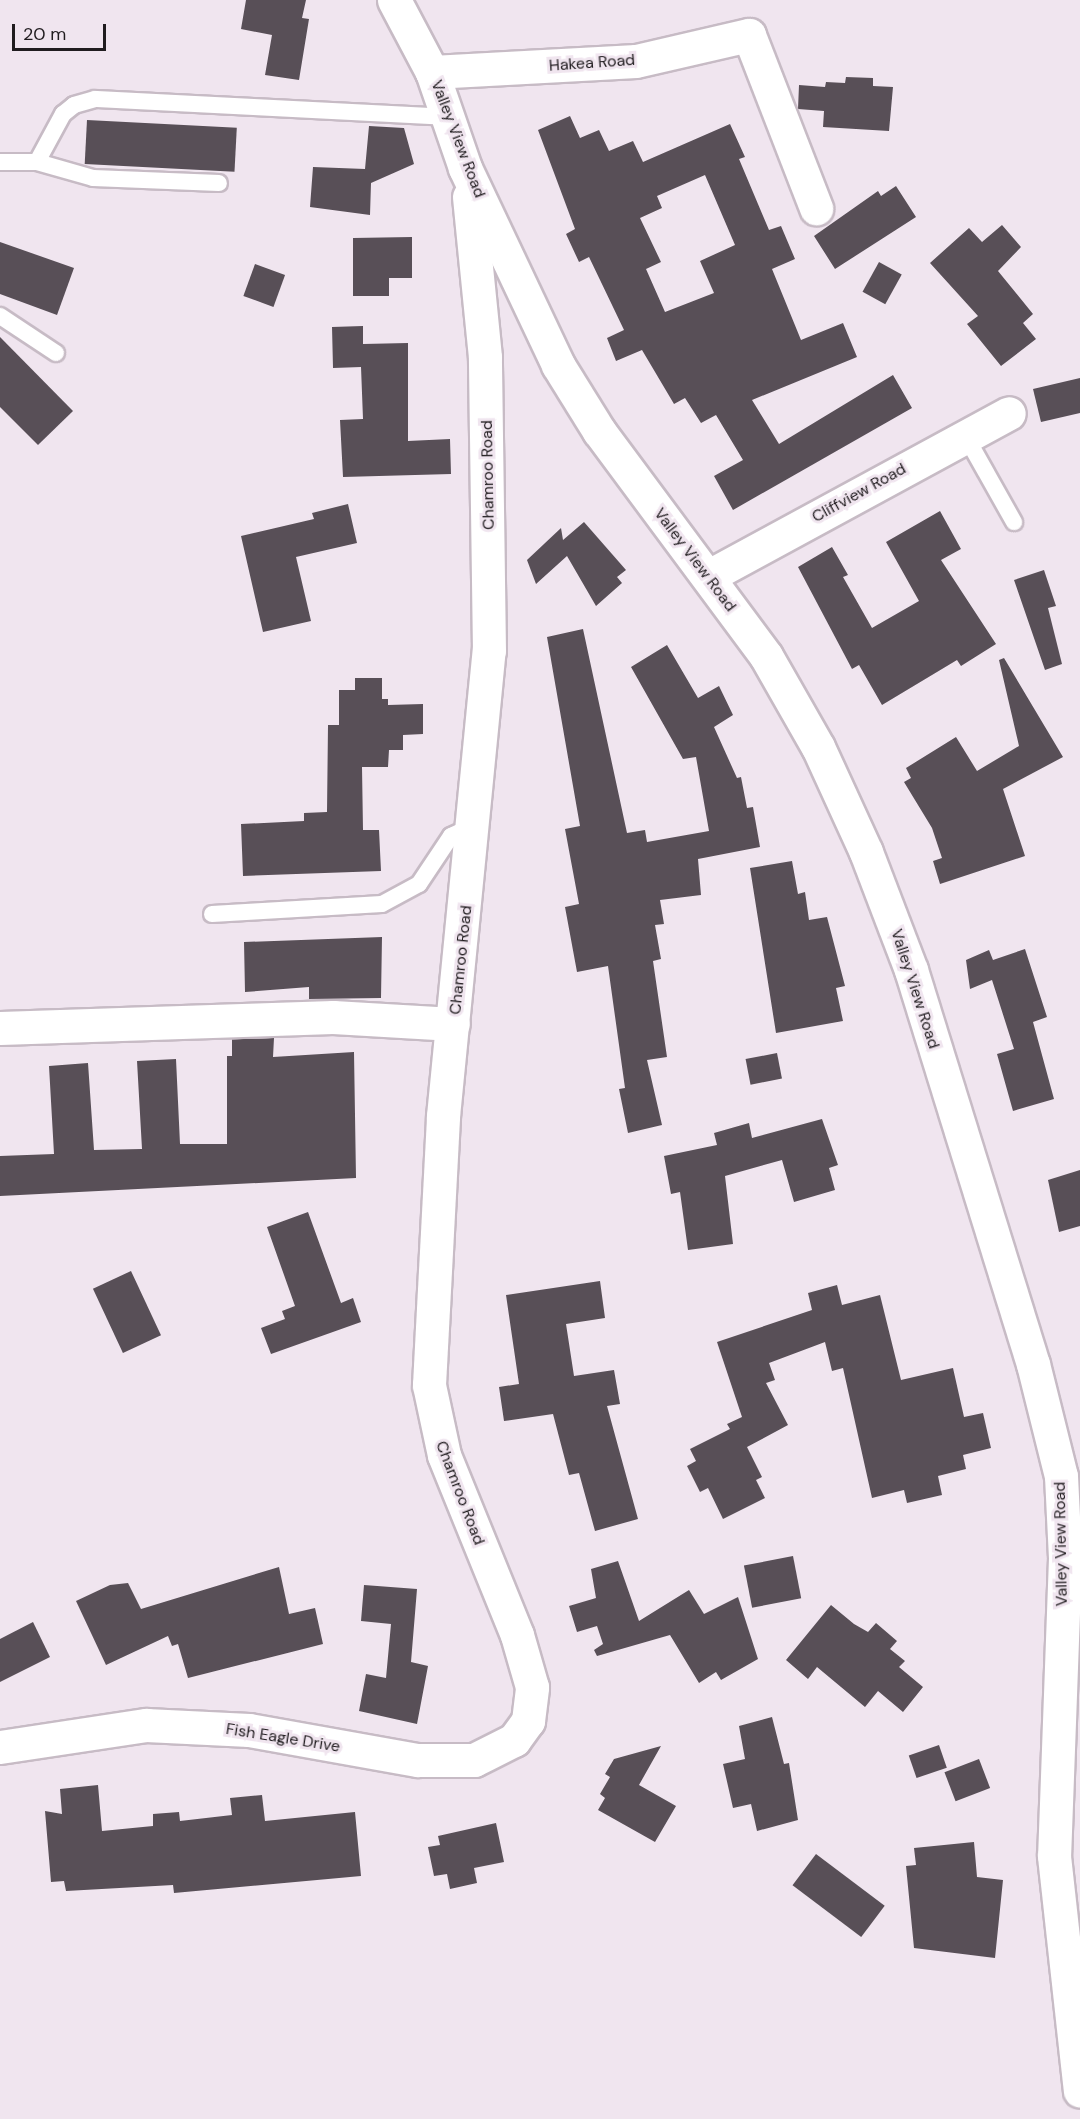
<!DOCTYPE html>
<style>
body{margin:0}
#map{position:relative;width:1080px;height:2119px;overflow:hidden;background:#f0e5ef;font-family:"DM Sans",sans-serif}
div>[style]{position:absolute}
.building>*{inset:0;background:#584f57;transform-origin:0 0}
.roads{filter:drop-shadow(2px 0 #c7bbc5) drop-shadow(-2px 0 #c7bbc5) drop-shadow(0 2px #c7bbc5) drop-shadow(0 -2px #c7bbc5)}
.service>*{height:16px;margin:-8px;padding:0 8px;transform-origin:8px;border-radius:8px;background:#fff}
.minor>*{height:33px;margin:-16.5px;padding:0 16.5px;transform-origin:16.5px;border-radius:16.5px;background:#fff}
span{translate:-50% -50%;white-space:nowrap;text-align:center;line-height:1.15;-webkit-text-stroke:6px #f0e5ef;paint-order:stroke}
.street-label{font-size:16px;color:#201c1f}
.scale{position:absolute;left:12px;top:24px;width:94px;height:27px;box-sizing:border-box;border:3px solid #201c1f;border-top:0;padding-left:8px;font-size:18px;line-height:21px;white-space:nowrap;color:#201c1f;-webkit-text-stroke:4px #f0e5ef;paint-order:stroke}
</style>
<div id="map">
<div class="building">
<div style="clip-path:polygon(246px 0,306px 0,302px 18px,309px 19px,299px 80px,265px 75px,272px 35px,241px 29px)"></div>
<div style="clip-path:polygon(846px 77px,873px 78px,873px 86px,893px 87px,889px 131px,823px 127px,824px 111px,798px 109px,799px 85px,825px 87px,826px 82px,845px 83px)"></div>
<div style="clip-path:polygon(evenodd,570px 116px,580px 138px,599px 130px,609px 151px,633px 141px,643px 162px,730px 124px,745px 157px,739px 159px,769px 230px,781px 226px,795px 259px,772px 269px,801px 340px,843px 323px,857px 357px,752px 400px,779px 444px,893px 375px,912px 408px,733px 510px,714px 476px,743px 460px,716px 415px,701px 423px,685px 398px,674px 404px,642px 350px,616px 361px,607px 338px,624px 330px,589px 257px,579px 262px,566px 234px,575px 229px,538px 130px,570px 116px,705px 175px,735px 245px,700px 261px,714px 293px,665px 312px,646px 269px,661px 262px,640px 218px,662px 208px,657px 196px,705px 175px)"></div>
<div style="left:87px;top:120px;width:150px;height:44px;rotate:3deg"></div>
<div style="clip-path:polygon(369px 126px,404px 128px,414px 164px,371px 183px,370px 215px,310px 207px,313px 167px,365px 169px)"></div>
<div style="clip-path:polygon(896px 186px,916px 217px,835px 269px,814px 236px,878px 191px,881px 196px)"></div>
<div style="clip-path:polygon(1002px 225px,1021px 247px,998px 271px,1033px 314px,1023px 323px,1036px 339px,1001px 366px,967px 324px,978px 316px,930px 263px,969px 228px,982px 242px)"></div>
<div style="clip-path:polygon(412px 237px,412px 278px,389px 278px,389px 296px,353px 296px,353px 238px)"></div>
<div style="clip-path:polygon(0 242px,74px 268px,57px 315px,0 294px)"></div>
<div style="left:879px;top:262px;width:26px;height:34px;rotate:29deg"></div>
<div style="left:255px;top:264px;width:32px;height:34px;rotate:20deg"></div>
<div style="clip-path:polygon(363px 326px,363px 344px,408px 343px,408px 441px,450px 439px,451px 474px,343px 477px,340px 420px,363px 419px,361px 367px,333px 368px,332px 327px)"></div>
<div style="clip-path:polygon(0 337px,73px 411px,38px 445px,0 407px)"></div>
<div style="clip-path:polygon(1080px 378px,1080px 413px,1041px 422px,1033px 389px)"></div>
<div style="clip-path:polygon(348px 504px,357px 543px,296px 557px,311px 621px,263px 632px,241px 536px,314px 519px,312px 513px)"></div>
<div style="clip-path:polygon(940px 511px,961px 549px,941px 560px,996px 644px,961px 666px,957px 660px,882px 705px,859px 665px,852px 669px,798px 567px,832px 547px,848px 575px,843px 577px,872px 628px,919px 601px,886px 542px)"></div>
<div style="clip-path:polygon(584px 522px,626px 570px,617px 577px,622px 583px,596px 606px,567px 556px,536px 584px,527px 560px,561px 528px,563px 540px)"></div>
<div style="clip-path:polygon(1044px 570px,1056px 606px,1048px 608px,1062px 664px,1045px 670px,1014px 580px)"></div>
<div style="clip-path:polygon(583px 629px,627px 833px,645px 830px,647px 842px,709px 831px,696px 757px,683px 759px,631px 667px,667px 645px,698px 698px,719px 686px,733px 715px,714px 727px,737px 778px,741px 777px,747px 808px,753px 807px,760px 847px,698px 859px,701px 895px,660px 900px,664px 924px,655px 925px,661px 959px,653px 961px,667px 1057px,647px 1060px,662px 1125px,628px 1133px,619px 1089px,625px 1088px,608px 966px,577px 972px,565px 907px,579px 904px,565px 829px,580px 826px,547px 637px)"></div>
<div style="clip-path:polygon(1004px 658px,1063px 757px,1003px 789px,1025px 856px,940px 884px,933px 861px,942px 858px,932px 828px,904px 782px,911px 778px,906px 768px,956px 737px,977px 771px,1019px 746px,999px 660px)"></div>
<div style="clip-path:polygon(355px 678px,382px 678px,382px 699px,388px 699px,388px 705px,423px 704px,423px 734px,403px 735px,403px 750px,389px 750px,388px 767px,362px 767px,363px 830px,379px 830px,381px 871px,243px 876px,241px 824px,304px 821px,304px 813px,327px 812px,328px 725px,339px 725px,339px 690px,355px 690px)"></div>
<div style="clip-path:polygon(792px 861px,798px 894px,805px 892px,809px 920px,827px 917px,845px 986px,836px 988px,843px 1021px,776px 1033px,750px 868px)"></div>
<div style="clip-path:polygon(382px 937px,381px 998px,309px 999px,309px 987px,245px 992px,244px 942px)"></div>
<div style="clip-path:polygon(1025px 949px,1047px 1017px,1033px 1022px,1054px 1099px,1013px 1111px,997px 1054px,1014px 1049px,992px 980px,970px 989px,966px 960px,989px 950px,993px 960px)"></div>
<div style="clip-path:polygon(274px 1038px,273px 1057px,354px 1052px,356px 1178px,0 1196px,0 1156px,54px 1154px,49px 1066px,88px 1063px,94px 1150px,142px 1149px,137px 1061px,176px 1059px,180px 1144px,227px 1144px,227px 1056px,232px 1056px,232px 1039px)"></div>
<div style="left:777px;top:1053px;width:26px;height:32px;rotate:79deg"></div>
<div style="clip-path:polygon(822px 1119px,838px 1165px,829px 1168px,835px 1190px,794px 1202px,782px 1160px,725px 1176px,733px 1244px,688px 1250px,680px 1192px,671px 1194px,664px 1156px,717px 1145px,714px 1133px,749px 1123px,752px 1138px)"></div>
<div style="clip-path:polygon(1080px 1170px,1080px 1226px,1059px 1232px,1048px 1180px)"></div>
<div style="clip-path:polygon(308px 1212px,341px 1303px,353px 1298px,361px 1322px,271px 1354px,261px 1328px,285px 1319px,282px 1311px,295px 1306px,267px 1227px)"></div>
<div style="left:131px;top:1271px;width:71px;height:42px;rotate:65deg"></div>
<div style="clip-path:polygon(600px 1281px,605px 1318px,566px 1324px,574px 1376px,614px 1370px,620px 1404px,607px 1406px,638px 1519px,595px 1531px,579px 1473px,569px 1475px,553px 1414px,504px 1421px,499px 1387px,519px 1384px,506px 1295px)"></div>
<div style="clip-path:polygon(837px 1285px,842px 1305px,880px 1295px,901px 1380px,953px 1368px,964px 1417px,983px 1413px,991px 1448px,963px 1455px,966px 1469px,938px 1476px,942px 1495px,907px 1503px,904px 1490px,872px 1498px,843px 1368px,832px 1371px,825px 1342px,769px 1363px,775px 1380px,766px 1383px,788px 1425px,747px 1447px,762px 1477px,756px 1480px,765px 1498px,723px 1519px,708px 1488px,700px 1492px,687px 1466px,696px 1461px,690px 1449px,730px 1429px,727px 1424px,742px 1417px,717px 1342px,812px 1310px,808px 1293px)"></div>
<div style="left:793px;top:1556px;width:43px;height:50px;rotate:79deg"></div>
<div style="clip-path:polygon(618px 1561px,639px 1621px,689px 1590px,704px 1614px,738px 1597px,758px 1659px,721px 1680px,716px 1672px,699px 1683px,670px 1635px,597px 1656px,594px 1650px,603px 1644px,597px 1626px,577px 1632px,569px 1606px,596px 1598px,591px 1569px)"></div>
<div style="clip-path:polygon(279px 1567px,289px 1614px,315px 1608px,323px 1644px,188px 1678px,178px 1644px,172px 1646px,168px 1636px,106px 1665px,76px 1601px,110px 1585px,128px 1583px,141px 1609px)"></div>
<div style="clip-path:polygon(364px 1585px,417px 1589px,411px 1662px,428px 1666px,417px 1724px,359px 1711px,366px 1674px,386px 1678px,391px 1624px,361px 1621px)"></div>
<div style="clip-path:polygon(831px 1605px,854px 1624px,868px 1632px,876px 1623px,897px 1641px,890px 1649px,905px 1661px,899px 1667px,923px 1687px,903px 1712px,878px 1691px,865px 1707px,817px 1667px,808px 1679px,786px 1660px)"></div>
<div style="clip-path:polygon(33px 1622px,50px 1657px,0 1682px,0 1639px)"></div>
<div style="clip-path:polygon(772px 1717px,784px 1764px,789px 1763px,798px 1820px,757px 1831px,751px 1804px,733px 1808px,723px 1764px,745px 1759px,739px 1726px)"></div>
<div style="left:939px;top:1745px;width:24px;height:32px;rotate:71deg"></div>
<div style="clip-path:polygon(661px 1746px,639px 1785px,676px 1806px,655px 1842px,598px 1810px,605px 1798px,600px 1794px,610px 1777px,605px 1774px,614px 1759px)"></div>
<div style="left:979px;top:1759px;width:31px;height:37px;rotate:69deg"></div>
<div style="clip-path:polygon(98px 1785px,102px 1831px,153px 1826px,153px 1814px,179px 1812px,180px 1821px,232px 1815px,230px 1798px,262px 1795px,265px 1821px,355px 1812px,361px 1876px,174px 1893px,173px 1885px,66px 1891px,64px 1881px,51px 1882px,45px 1811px,62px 1814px,60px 1789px)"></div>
<div style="clip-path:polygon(496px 1823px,504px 1862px,474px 1868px,477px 1883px,450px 1889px,447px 1874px,434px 1876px,428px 1847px,440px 1845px,438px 1836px)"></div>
<div style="clip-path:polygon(974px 1842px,977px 1877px,1003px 1880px,995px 1958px,914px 1948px,906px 1866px,916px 1865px,914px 1848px)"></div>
<div style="left:816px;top:1854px;width:86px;height:39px;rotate:37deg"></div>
</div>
<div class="roads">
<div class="service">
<div style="left:0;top:162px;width:37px"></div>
<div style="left:37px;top:162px;width:58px;rotate:15.9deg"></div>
<div style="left:93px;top:178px;width:126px;rotate:2.3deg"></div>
<div style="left:37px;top:162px;width:55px;rotate:-61.6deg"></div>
<div style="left:63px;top:114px;width:14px;rotate:-39deg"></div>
<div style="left:74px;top:105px;width:22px;rotate:-16deg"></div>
<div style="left:95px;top:99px;width:352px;rotate:2.9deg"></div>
<div style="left:0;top:316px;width:67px;rotate:33.5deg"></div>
<div style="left:965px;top:435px;width:100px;rotate:60.6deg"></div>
<div style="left:212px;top:914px;width:170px;rotate:-3.4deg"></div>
<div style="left:382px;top:904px;width:42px;rotate:-28.4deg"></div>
<div style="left:419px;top:884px;width:58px;rotate:-56.3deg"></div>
<div style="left:451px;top:836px;width:26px;rotate:-25deg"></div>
</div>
<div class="minor">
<div style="left:394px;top:0;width:81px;rotate:62.2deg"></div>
<div style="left:432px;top:72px;width:102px;rotate:71deg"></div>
<div style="left:465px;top:168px;width:218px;rotate:64.7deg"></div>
<div style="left:558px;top:365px;width:78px;rotate:58.2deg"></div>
<div style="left:599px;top:431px;width:280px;rotate:53.4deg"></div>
<div style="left:766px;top:656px;width:105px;rotate:60.3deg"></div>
<div style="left:818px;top:747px;width:115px;rotate:65.4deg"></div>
<div style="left:866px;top:852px;width:126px;rotate:69.1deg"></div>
<div style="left:911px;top:970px;width:412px;rotate:72.8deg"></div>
<div style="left:1033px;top:1364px;width:115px;rotate:76deg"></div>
<div style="left:1061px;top:1476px;width:82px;rotate:87.2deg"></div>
<div style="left:1065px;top:1558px;width:298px;rotate:92.1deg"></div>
<div style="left:1054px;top:1856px;width:236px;rotate:83.7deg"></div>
<div style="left:432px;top:72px;width:204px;rotate:-3.1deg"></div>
<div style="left:636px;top:61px;width:116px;rotate:-13deg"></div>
<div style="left:749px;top:35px;width:186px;rotate:68.8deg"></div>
<div style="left:709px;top:576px;width:341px;rotate:-28.5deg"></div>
<div style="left:0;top:1028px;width:333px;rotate:-1.9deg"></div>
<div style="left:333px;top:1017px;width:120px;rotate:3.3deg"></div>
<div style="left:0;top:1747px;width:148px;rotate:-8.6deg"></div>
<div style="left:146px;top:1725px;width:103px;rotate:2.8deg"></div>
<div style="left:249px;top:1730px;width:172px;rotate:10.1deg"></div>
<div style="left:418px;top:1760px;width:56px"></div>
<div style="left:474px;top:1760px;width:45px;rotate:-26.6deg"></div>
<div style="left:514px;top:1740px;width:24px;rotate:-54deg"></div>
<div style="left:528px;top:1721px;width:34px;rotate:-83deg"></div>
<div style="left:532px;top:1687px;width:54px;rotate:-106.1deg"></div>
<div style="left:517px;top:1635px;width:194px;rotate:-112.1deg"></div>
<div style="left:444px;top:1455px;width:72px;rotate:-102.1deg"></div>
<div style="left:429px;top:1385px;width:269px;rotate:-87deg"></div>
<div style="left:443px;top:1116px;width:467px;rotate:-84.4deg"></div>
<div style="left:489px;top:651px;width:294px;rotate:-90.8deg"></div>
<div style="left:485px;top:357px;width:161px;rotate:-95.7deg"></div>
</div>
</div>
<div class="street-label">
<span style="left:592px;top:63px;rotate:-4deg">Hakea Road</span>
<span style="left:458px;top:139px;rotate:69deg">Valley View Road</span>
<span style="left:488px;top:475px;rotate:-91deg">Chamroo Road</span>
<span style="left:859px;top:493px;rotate:-29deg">Cliffview Road</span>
<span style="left:695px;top:560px;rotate:53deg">Valley View Road</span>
<span style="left:461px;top:960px;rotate:-84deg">Chamroo Road</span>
<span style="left:915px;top:989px;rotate:72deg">Valley View Road</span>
<span style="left:460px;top:1493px;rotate:69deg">Chamroo Road</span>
<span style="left:1061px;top:1544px;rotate:-91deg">Valley View Road</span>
<span style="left:283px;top:1738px;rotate:9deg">Fish Eagle Drive</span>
</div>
<div class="scale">20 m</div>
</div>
